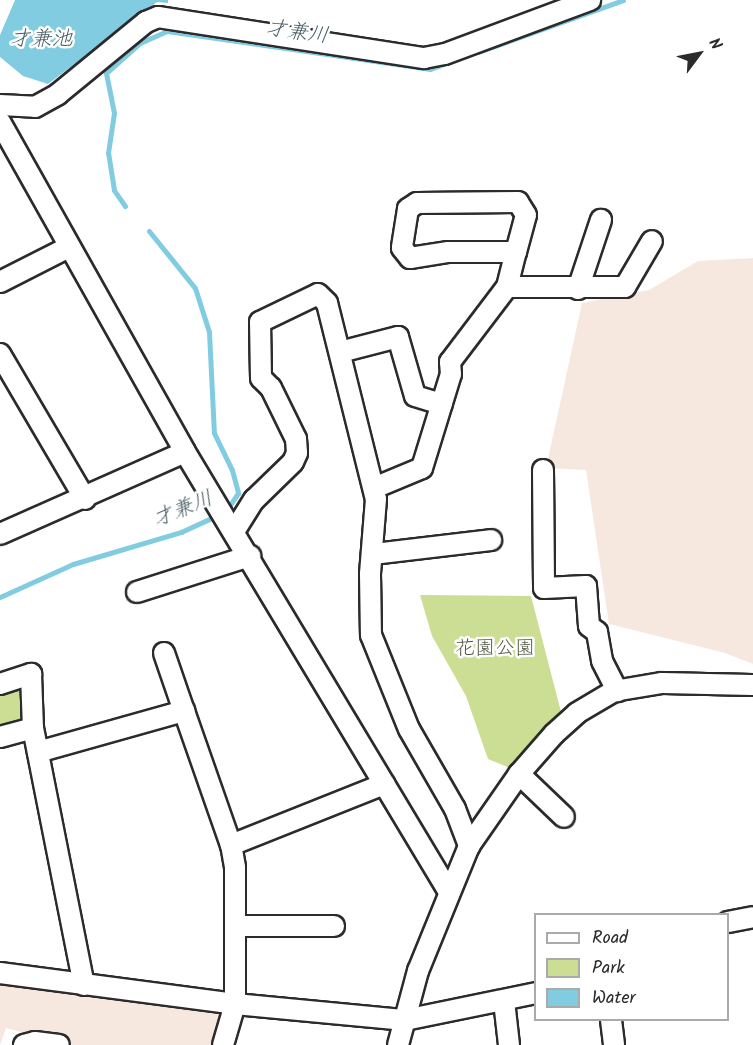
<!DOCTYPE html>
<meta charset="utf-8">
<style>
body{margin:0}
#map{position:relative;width:753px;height:1045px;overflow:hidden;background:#fff;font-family:Kalam,"Klee One",sans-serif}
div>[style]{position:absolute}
.built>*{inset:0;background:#f7e8df}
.green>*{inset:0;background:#ccde93}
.water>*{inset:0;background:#82cce2}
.stream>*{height:5px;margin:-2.5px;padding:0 2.5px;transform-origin:2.5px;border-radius:2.5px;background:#82cce2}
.roads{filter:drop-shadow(2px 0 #2b2b2b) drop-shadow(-2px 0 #2b2b2b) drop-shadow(0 2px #2b2b2b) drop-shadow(0 -2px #2b2b2b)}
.street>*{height:20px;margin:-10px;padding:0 10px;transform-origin:10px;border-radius:10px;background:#fff}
span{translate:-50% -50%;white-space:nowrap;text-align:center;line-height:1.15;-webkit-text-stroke:5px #fff;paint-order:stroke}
.park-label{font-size:20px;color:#535845}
.water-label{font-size:21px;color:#455b62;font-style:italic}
.legend{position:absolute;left:534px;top:913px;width:195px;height:108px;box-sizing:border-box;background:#fff;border:2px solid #aaa;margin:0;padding:8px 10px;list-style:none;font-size:18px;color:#2b2b2b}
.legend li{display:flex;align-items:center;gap:12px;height:30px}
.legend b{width:30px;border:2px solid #aaa}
.north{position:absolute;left:669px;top:24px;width:60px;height:60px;-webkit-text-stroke:4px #fff;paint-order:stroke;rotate:58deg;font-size:16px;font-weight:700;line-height:24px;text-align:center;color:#2b2b2b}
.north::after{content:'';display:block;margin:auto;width:21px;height:27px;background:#2b2b2b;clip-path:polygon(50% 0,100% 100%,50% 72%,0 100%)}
</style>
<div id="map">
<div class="built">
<div style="clip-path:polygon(753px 258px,753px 664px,725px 653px,609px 624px,586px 470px,546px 468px,582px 303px,649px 290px,698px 261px)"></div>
<div style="clip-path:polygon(0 976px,229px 1003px,218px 1045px,70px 1045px,6px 1028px,0 1045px)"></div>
</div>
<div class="green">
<div style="clip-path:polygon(420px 595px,531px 596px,561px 712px,515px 770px,488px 759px,466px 696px,432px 636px)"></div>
<div style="clip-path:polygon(27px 679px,29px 725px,0 732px,0 688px)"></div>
</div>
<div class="water">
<div style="clip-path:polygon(15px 0,168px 0,168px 3px,157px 2px,48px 84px,23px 76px,0 57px,0 35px)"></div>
</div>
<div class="stream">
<div style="left:478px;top:52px;width:154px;rotate:-19.7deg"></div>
<div style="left:125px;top:206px;width:19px;rotate:-125deg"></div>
<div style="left:114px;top:190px;width:37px;rotate:-99deg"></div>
<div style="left:108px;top:153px;width:40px;rotate:-81.5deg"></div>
<div style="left:114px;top:113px;width:41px;rotate:-101.3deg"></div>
<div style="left:106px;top:73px;width:45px;rotate:-41.4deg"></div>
<div style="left:140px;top:43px;width:30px;rotate:-24deg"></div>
<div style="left:167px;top:31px;width:266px;rotate:8.2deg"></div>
<div style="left:430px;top:69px;width:20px;rotate:-20deg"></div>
<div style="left:149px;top:231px;width:73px;rotate:51.1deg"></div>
<div style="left:195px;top:288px;width:46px;rotate:72.3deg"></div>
<div style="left:209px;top:332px;width:101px;rotate:87.2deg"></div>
<div style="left:214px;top:433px;width:41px;rotate:64.1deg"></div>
<div style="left:232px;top:470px;width:24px;rotate:75deg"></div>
<div style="left:238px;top:493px;width:22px;rotate:124deg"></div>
<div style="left:0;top:597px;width:80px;rotate:-24.3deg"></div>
<div style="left:73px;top:564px;width:113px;rotate:-16.5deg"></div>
<div style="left:181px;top:532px;width:41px;rotate:-24.7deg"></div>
</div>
<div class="roads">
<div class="street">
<div style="left:0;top:105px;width:35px;rotate:3deg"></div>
<div style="left:35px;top:107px;width:26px;rotate:-29deg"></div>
<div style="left:58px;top:94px;width:114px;rotate:-39.3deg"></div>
<div style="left:146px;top:22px;width:13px;rotate:-23deg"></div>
<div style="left:158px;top:17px;width:269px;rotate:8.8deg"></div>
<div style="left:424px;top:58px;width:21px;rotate:-11deg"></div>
<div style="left:445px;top:54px;width:155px;rotate:-20.4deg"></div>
<div style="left:0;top:122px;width:378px;rotate:60.7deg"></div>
<div style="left:185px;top:452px;width:513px;rotate:59.04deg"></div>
<div style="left:0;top:282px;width:77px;rotate:-26.9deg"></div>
<div style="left:507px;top:287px;width:118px"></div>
<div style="left:625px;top:287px;width:53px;rotate:-59.6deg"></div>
<div style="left:578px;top:289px;width:73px;rotate:-71.6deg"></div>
<div style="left:340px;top:352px;width:60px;rotate:-14.5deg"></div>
<div style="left:398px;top:337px;width:61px;rotate:73.9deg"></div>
<div style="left:415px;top:396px;width:28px;rotate:17deg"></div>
<div style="left:0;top:354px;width:168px;rotate:59.6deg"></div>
<div style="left:543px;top:470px;width:118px;rotate:89.5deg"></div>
<div style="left:544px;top:588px;width:42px;rotate:-2.7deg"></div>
<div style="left:586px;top:586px;width:40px;rotate:85.7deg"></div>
<div style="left:589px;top:626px;width:10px;rotate:37deg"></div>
<div style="left:597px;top:632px;width:29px;rotate:80deg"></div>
<div style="left:602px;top:661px;width:34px;rotate:63deg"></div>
<div style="left:374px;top:488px;width:52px;rotate:-22.6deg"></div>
<div style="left:422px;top:468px;width:98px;rotate:-72.9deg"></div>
<div style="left:451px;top:374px;width:12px;rotate:-95deg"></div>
<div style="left:450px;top:362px;width:94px;rotate:-52.8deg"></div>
<div style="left:507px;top:287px;width:36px;rotate:-76deg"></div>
<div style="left:516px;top:252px;width:38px;rotate:-75deg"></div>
<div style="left:526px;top:215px;width:15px;rotate:-122deg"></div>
<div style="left:518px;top:202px;width:101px;rotate:179.4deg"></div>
<div style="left:417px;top:203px;width:11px;rotate:146deg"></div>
<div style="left:408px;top:209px;width:39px;rotate:99deg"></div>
<div style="left:402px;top:248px;width:13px;rotate:51deg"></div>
<div style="left:410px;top:258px;width:39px;rotate:-9deg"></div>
<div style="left:449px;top:252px;width:67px"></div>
<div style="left:235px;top:530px;width:36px;rotate:-58deg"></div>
<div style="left:254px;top:500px;width:54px;rotate:-44.3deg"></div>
<div style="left:293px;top:462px;width:10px;rotate:-66deg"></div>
<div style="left:297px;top:453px;width:14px;rotate:-94deg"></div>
<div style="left:296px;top:439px;width:57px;rotate:-116.1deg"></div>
<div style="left:271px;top:388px;width:14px;rotate:-135deg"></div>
<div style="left:261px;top:378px;width:56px;rotate:-91deg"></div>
<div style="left:260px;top:322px;width:64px;rotate:-25.8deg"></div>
<div style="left:318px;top:294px;width:13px;rotate:45deg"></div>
<div style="left:327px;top:303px;width:202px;rotate:76deg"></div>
<div style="left:376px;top:499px;width:75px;rotate:94.6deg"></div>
<div style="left:370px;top:574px;width:61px;rotate:89.1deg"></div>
<div style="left:371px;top:635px;width:101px;rotate:68deg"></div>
<div style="left:409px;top:729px;width:92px;rotate:60.1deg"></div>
<div style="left:455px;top:809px;width:40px;rotate:69deg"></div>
<div style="left:0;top:534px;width:202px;rotate:-23.9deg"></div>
<div style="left:374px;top:554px;width:118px;rotate:-6.8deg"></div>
<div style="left:137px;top:592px;width:119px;rotate:-17.7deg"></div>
<div style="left:164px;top:653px;width:61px;rotate:71deg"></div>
<div style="left:0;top:684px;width:33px;rotate:-18deg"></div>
<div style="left:31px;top:674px;width:54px;rotate:87.9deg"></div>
<div style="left:33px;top:728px;width:262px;rotate:78.8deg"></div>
<div style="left:0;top:737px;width:34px;rotate:-15deg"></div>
<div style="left:38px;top:752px;width:152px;rotate:-15.7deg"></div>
<div style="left:184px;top:711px;width:142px;rotate:70.7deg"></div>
<div style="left:519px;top:774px;width:62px;rotate:43.7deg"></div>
<div style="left:728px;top:922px;width:25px;rotate:-11deg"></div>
<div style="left:235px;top:926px;width:99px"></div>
<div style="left:0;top:973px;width:237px;rotate:7.5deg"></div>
<div style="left:235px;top:1004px;width:171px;rotate:5.4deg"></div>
<div style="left:405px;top:1020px;width:134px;rotate:-11.6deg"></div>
<div style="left:504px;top:1001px;width:44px;rotate:83.5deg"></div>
<div style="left:611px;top:1020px;width:25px;rotate:83deg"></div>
<div style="left:24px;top:1045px;width:11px;rotate:-15deg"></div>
<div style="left:35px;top:1042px;width:24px;rotate:7deg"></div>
<div style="left:223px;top:1045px;width:43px;rotate:-73.7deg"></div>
<div style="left:235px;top:1004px;width:137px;rotate:-90deg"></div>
<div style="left:235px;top:867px;width:22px;rotate:-100deg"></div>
<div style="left:231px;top:845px;width:165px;rotate:-21.7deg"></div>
<div style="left:398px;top:1045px;width:77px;rotate:-74.9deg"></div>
<div style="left:418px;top:971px;width:135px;rotate:-67.8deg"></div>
<div style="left:469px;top:846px;width:88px;rotate:-55.2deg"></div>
<div style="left:519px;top:774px;width:53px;rotate:-48.8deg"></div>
<div style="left:554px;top:734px;width:31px;rotate:-42deg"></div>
<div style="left:577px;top:713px;width:43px;rotate:-30.7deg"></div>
<div style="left:614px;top:691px;width:49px;rotate:-9.5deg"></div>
<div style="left:662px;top:683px;width:91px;rotate:1.3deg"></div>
</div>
</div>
<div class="park-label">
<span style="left:495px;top:649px">花園公園</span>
</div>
<div class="water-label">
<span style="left:297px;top:33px;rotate:8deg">才兼川</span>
<span style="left:41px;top:40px">才兼池</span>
<span style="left:183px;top:510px;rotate:-22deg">才兼川</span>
</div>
<ul class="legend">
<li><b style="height:8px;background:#fff"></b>Road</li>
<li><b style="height:16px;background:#ccde93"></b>Park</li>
<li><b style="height:16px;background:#82cce2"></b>Water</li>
</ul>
<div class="north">N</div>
</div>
